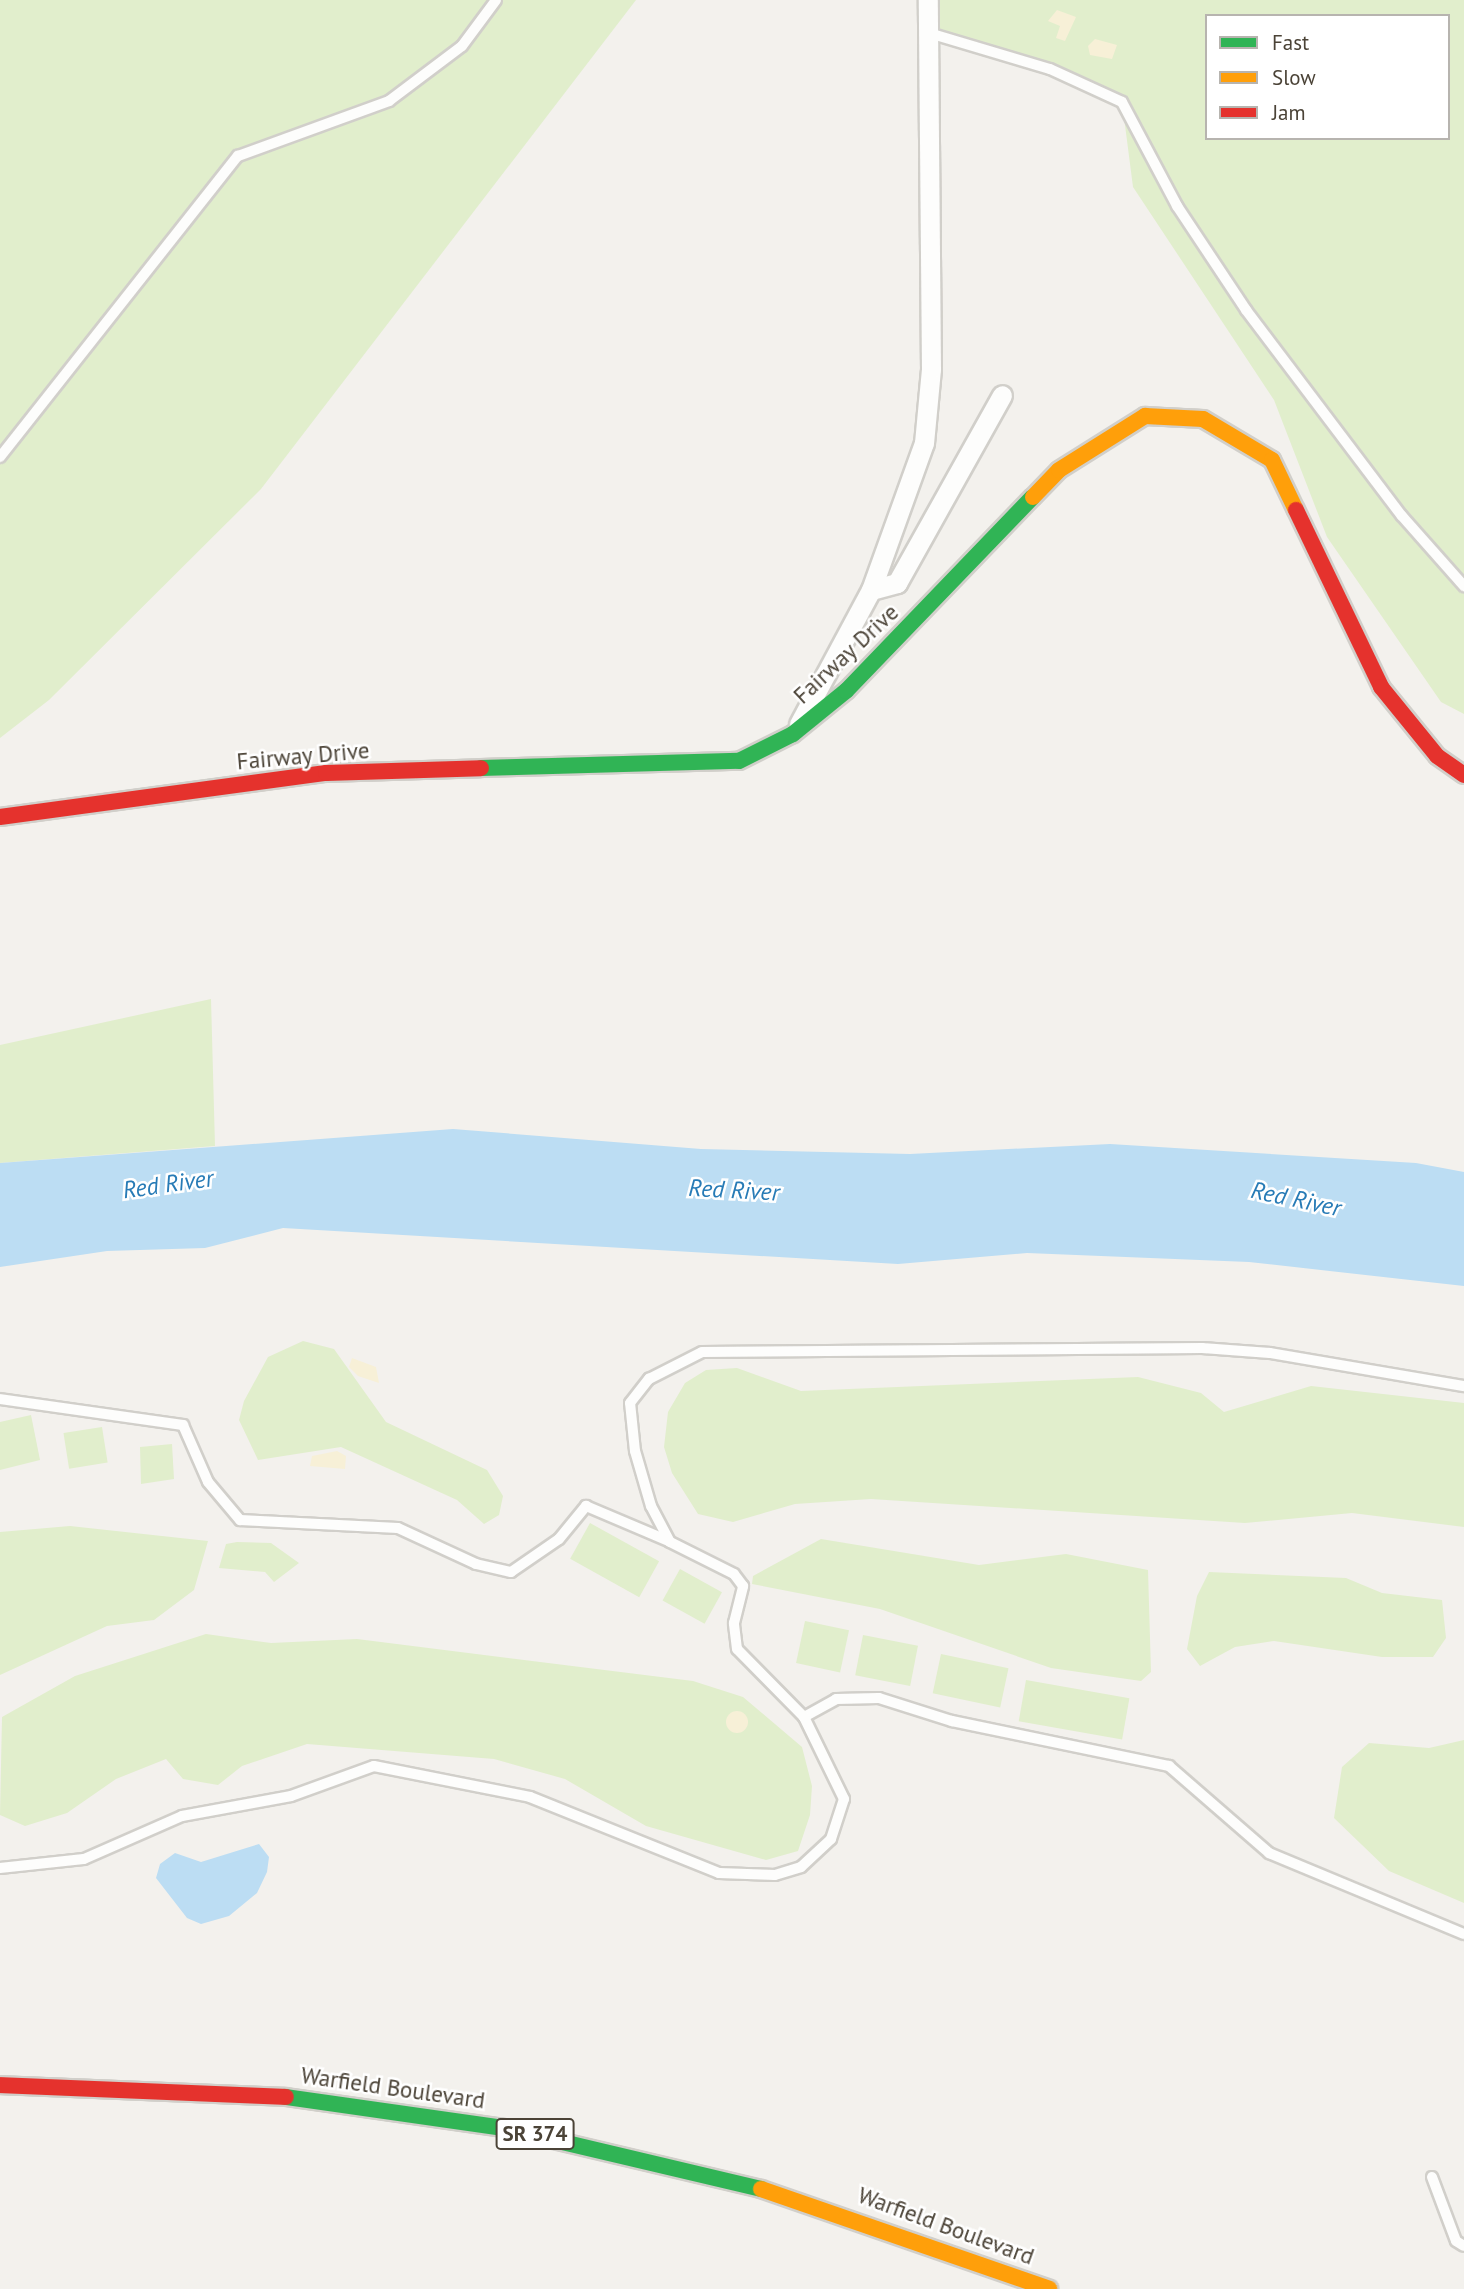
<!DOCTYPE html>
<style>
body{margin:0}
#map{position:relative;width:1464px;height:2289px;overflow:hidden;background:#f3f1ed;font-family:"PT Sans",sans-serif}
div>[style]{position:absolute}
.green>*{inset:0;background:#e1eecc;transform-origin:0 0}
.sand>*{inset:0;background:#f7f0d7}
.round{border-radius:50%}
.water>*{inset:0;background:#bcddf3}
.roads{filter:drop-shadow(2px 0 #d1cfca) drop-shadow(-2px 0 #d1cfca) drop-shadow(0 2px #d1cfca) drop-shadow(0 -2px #d1cfca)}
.lane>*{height:10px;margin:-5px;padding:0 5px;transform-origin:5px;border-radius:5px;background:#fdfdfc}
.street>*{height:19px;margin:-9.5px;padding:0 9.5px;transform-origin:9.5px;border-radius:9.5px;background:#fdfdfc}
.fast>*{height:16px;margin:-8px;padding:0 8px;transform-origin:8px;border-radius:8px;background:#30b455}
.slow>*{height:16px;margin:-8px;padding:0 8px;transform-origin:8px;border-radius:8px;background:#ff9f0a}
.jam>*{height:16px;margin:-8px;padding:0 8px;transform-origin:8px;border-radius:8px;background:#e5322d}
span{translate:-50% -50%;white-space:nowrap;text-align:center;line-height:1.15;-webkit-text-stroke:5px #fff;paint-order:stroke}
.shield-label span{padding:2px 5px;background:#fff;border:2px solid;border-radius:5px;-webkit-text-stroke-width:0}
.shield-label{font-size:21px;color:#4b4337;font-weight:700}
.street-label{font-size:23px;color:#4b4337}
.water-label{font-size:24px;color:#277bb6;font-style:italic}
.legend{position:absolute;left:1205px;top:14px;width:245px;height:126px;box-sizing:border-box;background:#fff;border:2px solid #b7b4af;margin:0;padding:9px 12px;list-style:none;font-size:21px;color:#4b4337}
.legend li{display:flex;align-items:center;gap:14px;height:35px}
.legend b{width:35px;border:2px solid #b7b4af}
</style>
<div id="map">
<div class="green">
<div style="clip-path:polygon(0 0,636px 0,261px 489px,49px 700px,0 738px)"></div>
<div style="clip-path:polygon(evenodd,928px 0,1464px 0,1464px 714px,1441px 702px,1327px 537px,1274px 400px,1133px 187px,1122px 102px,1050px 69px,929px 33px,928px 0,1207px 16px,1448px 16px,1448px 138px,1207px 138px,1207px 16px)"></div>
<div style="clip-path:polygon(211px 999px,215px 1146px,0 1163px,0 1045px)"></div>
<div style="clip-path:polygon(303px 1341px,334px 1349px,386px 1422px,487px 1470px,503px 1496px,499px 1515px,484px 1524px,457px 1500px,341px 1447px,258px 1460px,239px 1420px,244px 1401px,268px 1357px)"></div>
<div style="clip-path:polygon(737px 1368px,801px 1391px,1138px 1377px,1201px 1393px,1224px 1412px,1311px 1386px,1464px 1403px,1464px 1527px,1352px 1513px,1245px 1523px,871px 1499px,795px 1504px,733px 1522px,698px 1514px,672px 1473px,664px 1447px,668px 1412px,685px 1383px,706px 1370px)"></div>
<div style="clip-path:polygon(31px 1415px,40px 1460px,0 1470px,0 1422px)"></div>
<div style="left:102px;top:1427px;width:36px;height:39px;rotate:81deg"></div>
<div style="clip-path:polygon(172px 1444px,174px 1479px,141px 1484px,140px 1447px)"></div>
<div style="left:590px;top:1523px;width:79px;height:41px;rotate:29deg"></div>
<div style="clip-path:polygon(70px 1526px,208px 1541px,194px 1590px,154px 1620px,107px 1626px,0 1675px,0 1532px)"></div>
<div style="clip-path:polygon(821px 1539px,979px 1565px,1066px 1554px,1148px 1570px,1151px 1672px,1141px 1681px,1051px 1668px,880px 1609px,752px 1584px,753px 1576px)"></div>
<div style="clip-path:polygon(237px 1542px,271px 1543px,299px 1563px,274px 1582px,265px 1572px,219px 1568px,226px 1544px)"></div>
<div style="left:680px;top:1569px;width:48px;height:36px;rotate:29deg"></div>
<div style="clip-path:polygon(1209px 1572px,1346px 1578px,1382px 1593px,1442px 1600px,1446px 1638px,1433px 1657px,1382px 1657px,1274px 1641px,1235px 1647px,1200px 1666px,1187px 1649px,1197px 1596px)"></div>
<div style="left:805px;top:1621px;width:45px;height:43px;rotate:12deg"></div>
<div style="clip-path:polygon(206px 1634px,271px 1643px,357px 1639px,693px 1681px,743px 1697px,802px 1747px,812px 1786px,810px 1815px,798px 1851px,766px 1860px,646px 1826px,565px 1779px,494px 1759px,307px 1744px,242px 1766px,218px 1785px,183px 1779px,166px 1759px,116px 1779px,67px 1813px,25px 1826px,0 1815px,2px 1717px,75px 1676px)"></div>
<div style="left:863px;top:1635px;width:56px;height:41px;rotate:11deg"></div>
<div style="left:941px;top:1654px;width:69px;height:40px;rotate:12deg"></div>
<div style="left:1026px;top:1680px;width:105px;height:42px;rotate:10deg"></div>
<div style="clip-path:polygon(1464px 1740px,1464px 1903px,1389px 1871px,1334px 1818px,1342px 1767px,1369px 1743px,1429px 1748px)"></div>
</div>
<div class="sand">
<div style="clip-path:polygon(1057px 10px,1076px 17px,1065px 41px,1056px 38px,1060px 26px,1048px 21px)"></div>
<div style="clip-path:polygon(1095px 39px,1117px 45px,1112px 59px,1090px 55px,1088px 46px)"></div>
<div style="clip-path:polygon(352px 1358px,376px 1367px,379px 1383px,358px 1376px,349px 1367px)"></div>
<div style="clip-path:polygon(337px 1451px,346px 1456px,345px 1469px,310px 1466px,312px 1456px)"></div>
<div class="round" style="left:726px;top:1711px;width:22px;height:22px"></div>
</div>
<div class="water">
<div style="clip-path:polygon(453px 1129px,701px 1149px,910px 1154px,1110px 1144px,1416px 1163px,1464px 1172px,1464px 1286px,1249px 1262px,1027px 1253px,898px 1264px,283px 1228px,205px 1248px,107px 1251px,0 1267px,0 1163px)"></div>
<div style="clip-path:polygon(259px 1844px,269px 1857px,267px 1872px,257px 1893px,229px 1916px,201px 1924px,187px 1918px,156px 1878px,160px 1864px,175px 1853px,201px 1862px)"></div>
</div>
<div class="roads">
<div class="lane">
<div style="left:929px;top:33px;width:126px;rotate:16.6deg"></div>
<div style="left:1050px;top:69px;width:79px;rotate:24.6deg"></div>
<div style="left:1122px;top:102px;width:118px;rotate:62.1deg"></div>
<div style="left:1177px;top:206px;width:125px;rotate:56.4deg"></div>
<div style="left:1246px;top:310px;width:258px;rotate:52.9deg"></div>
<div style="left:1402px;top:516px;width:94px;rotate:48.5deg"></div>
<div style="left:0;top:457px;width:384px;rotate:-51.7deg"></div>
<div style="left:238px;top:156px;width:161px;rotate:-20deg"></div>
<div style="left:389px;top:101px;width:91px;rotate:-37deg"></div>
<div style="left:462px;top:46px;width:57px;rotate:-53.5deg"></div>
<div style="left:0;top:1399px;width:185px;rotate:8.1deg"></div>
<div style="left:183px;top:1425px;width:62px;rotate:66.3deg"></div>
<div style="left:208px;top:1482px;width:50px;rotate:49.9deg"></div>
<div style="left:240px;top:1520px;width:158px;rotate:2.9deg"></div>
<div style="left:398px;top:1528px;width:86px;rotate:24.8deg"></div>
<div style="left:476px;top:1564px;width:36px;rotate:13deg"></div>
<div style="left:511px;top:1572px;width:58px;rotate:-34.5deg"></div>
<div style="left:559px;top:1539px;width:43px;rotate:-50.7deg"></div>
<div style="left:586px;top:1506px;width:90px;rotate:22.9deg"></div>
<div style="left:804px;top:1717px;width:37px;rotate:-29deg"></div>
<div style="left:836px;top:1699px;width:43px;rotate:-1.3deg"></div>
<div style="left:879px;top:1698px;width:77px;rotate:17.5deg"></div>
<div style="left:952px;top:1721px;width:222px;rotate:11.7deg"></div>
<div style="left:1169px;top:1766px;width:133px;rotate:41deg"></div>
<div style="left:1269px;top:1853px;width:211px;rotate:22.6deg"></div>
<div style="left:0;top:1868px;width:84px;rotate:-6.1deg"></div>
<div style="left:84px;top:1859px;width:107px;rotate:-23.7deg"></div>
<div style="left:182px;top:1816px;width:111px;rotate:-10.4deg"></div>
<div style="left:291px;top:1796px;width:88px;rotate:-19.9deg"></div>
<div style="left:374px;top:1766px;width:159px;rotate:11.2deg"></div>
<div style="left:530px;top:1797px;width:204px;rotate:21.9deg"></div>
<div style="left:719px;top:1873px;width:56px;rotate:2deg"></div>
<div style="left:775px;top:1875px;width:27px;rotate:-17deg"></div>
<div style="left:801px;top:1867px;width:41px;rotate:-43deg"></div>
<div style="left:831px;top:1839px;width:42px;rotate:-72deg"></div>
<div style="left:844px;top:1799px;width:91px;rotate:-116deg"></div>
<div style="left:804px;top:1717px;width:95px;rotate:-134.6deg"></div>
<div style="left:737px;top:1649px;width:26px;rotate:-97deg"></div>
<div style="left:734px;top:1623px;width:38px;rotate:-76deg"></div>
<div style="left:743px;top:1586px;width:15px;rotate:-127deg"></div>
<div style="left:734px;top:1574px;width:72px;rotate:-153.4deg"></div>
<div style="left:670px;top:1542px;width:41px;rotate:-117.8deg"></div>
<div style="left:651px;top:1506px;width:57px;rotate:-106.2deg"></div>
<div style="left:635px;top:1451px;width:48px;rotate:-95.9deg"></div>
<div style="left:630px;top:1403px;width:31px;rotate:-52deg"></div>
<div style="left:649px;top:1379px;width:59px;rotate:-27deg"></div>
<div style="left:702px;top:1352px;width:500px;rotate:-0.46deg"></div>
<div style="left:1202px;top:1348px;width:68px;rotate:4.2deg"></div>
<div style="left:1270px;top:1353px;width:197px;rotate:9.7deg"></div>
<div style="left:1432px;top:2177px;width:68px;rotate:69.4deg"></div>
<div style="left:1456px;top:2241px;width:9px;rotate:32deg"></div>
</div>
<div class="street">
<div style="left:871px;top:590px;width:27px;rotate:-15deg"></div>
<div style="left:897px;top:583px;width:215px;rotate:-60.8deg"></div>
<div style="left:799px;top:724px;width:152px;rotate:-61.8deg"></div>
<div style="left:871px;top:590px;width:156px;rotate:-70.2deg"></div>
<div style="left:924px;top:443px;width:74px;rotate:-84.6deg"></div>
<div style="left:931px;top:369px;width:369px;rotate:-90.5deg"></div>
</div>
<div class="fast">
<div style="left:481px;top:768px;width:258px;rotate:-1.6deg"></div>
<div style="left:739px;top:761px;width:60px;rotate:-26.6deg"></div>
<div style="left:793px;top:734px;width:68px;rotate:-39.1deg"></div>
<div style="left:846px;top:691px;width:269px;rotate:-46.1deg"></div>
<div style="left:286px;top:2097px;width:219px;rotate:8.1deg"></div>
<div style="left:503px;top:2128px;width:265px;rotate:13.3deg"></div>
</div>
<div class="slow">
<div style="left:1033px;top:497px;width:37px;rotate:-46deg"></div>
<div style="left:1059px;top:470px;width:102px;rotate:-32.1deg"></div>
<div style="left:1145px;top:416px;width:58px;rotate:3deg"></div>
<div style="left:1203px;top:419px;width:80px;rotate:30.7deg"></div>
<div style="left:1272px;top:460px;width:55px;rotate:64.4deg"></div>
<div style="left:761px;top:2189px;width:305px;rotate:19.1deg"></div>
</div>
<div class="jam">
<div style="left:1296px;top:510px;width:196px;rotate:64.3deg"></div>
<div style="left:1381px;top:687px;width:89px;rotate:50.9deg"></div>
<div style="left:1437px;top:756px;width:33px;rotate:35deg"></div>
<div style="left:0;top:817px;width:329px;rotate:-7.7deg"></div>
<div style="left:326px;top:773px;width:155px;rotate:-1.8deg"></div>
<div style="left:0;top:2085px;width:286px;rotate:2.4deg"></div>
</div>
</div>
<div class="shield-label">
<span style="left:535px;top:2134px">SR 374</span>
</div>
<div class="street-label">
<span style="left:846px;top:654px;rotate:-43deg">Fairway Drive</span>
<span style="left:303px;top:756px;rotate:-5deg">Fairway Drive</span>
<span style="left:393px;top:2088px;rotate:8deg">Warfield Boulevard</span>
<span style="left:946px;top:2226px;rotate:20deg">Warfield Boulevard</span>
</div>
<div class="water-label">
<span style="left:168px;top:1184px;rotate:-8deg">Red River</span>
<span style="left:734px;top:1190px;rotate:3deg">Red River</span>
<span style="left:1296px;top:1199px;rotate:12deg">Red River</span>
</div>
<ul class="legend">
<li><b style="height:9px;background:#30b455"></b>Fast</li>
<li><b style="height:9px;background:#ff9f0a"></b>Slow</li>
<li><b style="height:9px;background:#e5322d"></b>Jam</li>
</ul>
</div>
